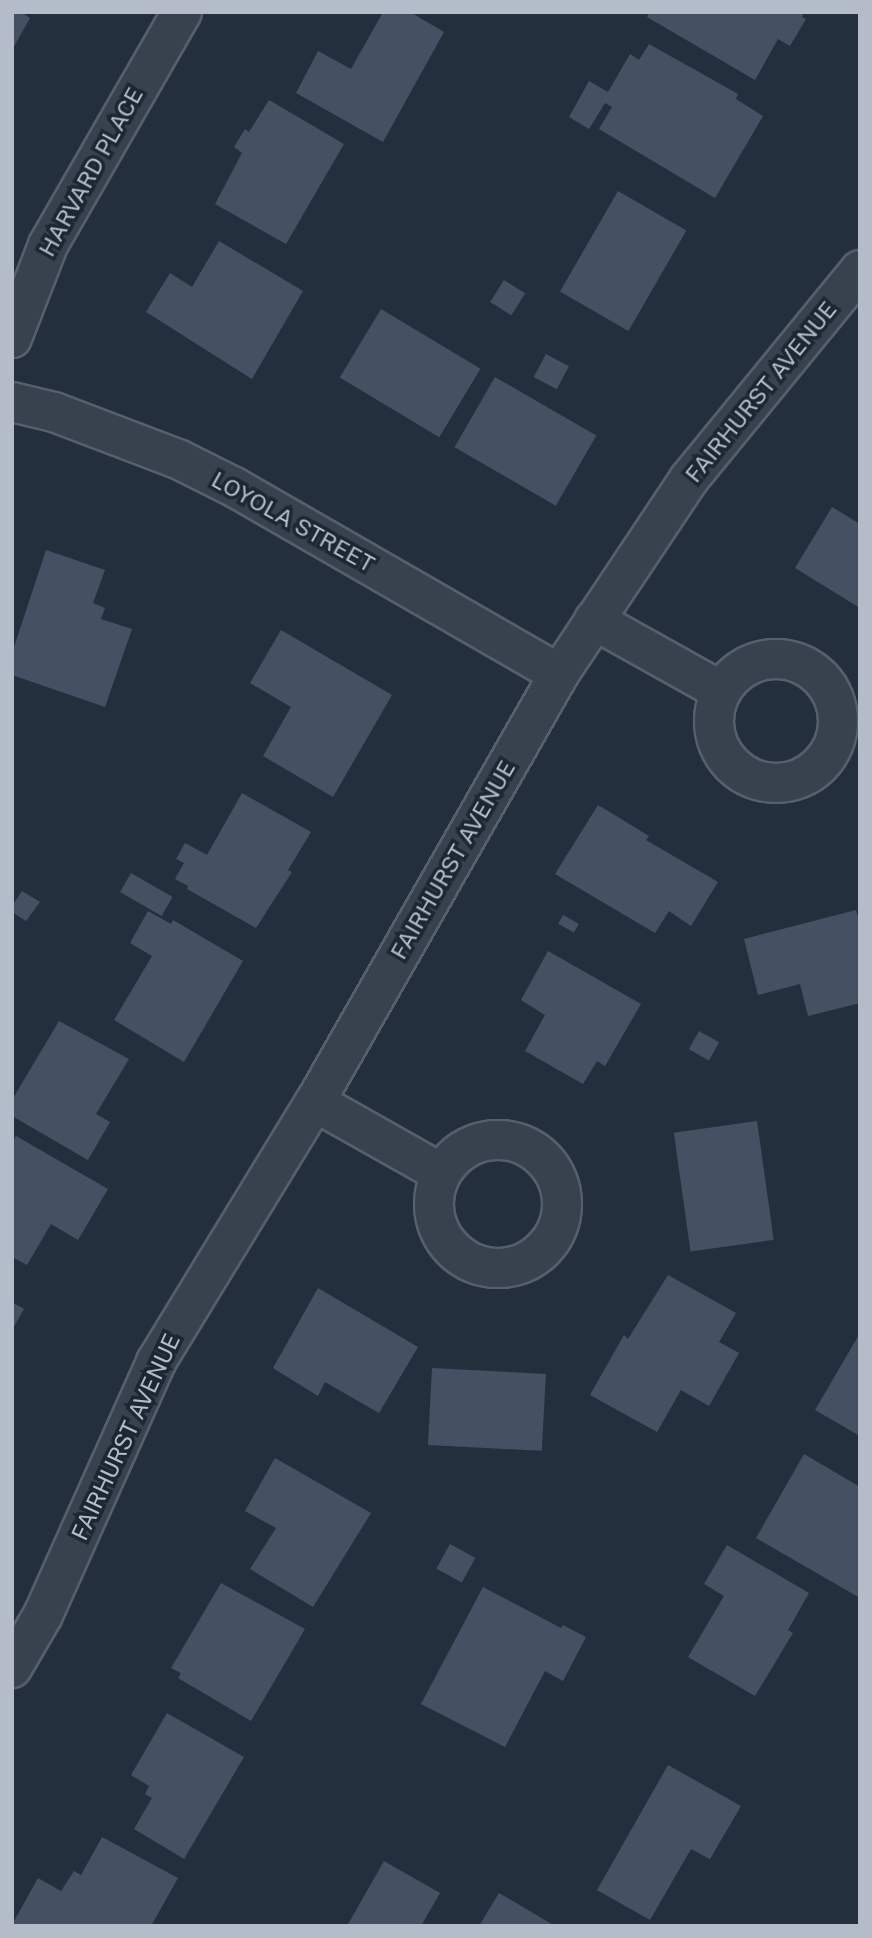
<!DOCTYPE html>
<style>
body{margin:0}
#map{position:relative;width:872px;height:1938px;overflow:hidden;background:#242f3e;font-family:"Public Sans",sans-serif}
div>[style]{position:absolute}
.building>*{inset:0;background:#455162;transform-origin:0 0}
.roads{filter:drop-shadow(2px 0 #565f6c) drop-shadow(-2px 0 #565f6c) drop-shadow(0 2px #565f6c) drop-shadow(0 -2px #565f6c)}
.street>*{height:38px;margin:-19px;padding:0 19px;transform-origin:19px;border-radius:19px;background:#38414e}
.street>.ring{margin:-19px;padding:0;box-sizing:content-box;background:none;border:38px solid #38414e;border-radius:50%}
span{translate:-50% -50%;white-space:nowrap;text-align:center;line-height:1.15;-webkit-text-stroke:7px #1d2633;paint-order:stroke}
.street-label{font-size:23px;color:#b4bcc9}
.frame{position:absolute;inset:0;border:14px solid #b4bcc9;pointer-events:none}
</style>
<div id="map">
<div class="building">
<div style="clip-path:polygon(12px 12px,21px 12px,30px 18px,12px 50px)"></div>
<div style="clip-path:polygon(383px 12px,410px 12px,444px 32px,383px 142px,296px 93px,318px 51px,351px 69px)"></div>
<div style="clip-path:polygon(650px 12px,804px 12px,802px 17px,806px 19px,790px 46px,778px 39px,755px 80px,647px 17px)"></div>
<div style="clip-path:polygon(649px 44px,738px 94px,736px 99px,763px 116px,715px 198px,599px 129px,612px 107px,605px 103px,589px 129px,569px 117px,589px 81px,608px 92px,630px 54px,639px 60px)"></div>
<div style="clip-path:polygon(269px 100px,344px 144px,286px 244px,215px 204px,242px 153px,234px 147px,245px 129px,249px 132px)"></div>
<div style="left:618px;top:191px;width:79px;height:116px;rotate:30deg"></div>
<div style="clip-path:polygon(219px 241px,303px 291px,252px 379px,146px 312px,170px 273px,192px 287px)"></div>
<div style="left:504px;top:280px;width:25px;height:26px;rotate:32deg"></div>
<div style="left:381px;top:309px;width:116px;height:80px;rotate:31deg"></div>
<div style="left:546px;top:354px;width:26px;height:26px;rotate:28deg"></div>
<div style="left:495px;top:377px;width:117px;height:81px;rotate:30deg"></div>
<div style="clip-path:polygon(832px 507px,860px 524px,860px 608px,795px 568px)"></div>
<div style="clip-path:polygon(46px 550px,105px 570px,93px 603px,105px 608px,101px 619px,132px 629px,105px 707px,12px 675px,12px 653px)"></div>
<div style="clip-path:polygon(281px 630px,392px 695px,333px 797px,263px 756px,291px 707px,250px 683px)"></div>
<div style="clip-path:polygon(242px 793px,311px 832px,288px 870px,292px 872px,256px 928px,187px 889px,188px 886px,175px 879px,184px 863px,176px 859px,185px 843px,207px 855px)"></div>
<div style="clip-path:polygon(598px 805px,649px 836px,646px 840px,718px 882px,691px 926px,669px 911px,655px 933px,555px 874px)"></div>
<div style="left:131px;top:873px;width:48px;height:22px;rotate:30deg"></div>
<div style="clip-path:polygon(22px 891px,40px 902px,26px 921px,12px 912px,12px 906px)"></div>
<div style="clip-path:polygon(856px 910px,860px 923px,860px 1003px,808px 1016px,800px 984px,758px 995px,744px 939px)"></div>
<div style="clip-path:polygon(148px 911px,171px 924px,173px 920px,243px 961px,184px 1062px,114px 1020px,152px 956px,130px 943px)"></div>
<div style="left:563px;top:915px;width:18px;height:10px;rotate:29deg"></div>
<div style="clip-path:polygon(548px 951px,641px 1004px,605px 1066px,597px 1061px,583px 1084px,525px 1051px,545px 1015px,521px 1000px)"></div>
<div style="clip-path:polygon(59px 1021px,129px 1059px,96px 1114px,110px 1122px,88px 1160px,12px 1116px,12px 1100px)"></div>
<div style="left:699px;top:1031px;width:23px;height:21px;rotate:29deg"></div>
<div style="left:757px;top:1121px;width:120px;height:84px;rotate:82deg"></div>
<div style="clip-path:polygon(16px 1136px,108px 1189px,78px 1240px,51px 1224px,27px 1265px,12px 1257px,12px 1143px)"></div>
<div style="clip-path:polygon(668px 1275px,736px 1313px,719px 1342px,739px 1353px,709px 1406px,681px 1390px,657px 1432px,590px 1395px,624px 1335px,628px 1339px)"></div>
<div style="clip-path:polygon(318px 1288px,418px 1347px,379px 1413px,325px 1382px,318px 1396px,273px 1368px)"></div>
<div style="clip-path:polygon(12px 1302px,24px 1309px,12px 1330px)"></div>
<div style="clip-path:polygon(860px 1333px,860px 1436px,815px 1410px)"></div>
<div style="left:432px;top:1368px;width:114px;height:77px;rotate:3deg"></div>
<div style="clip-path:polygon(804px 1454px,860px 1487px,860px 1598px,756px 1538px)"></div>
<div style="clip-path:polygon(275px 1458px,371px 1513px,313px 1607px,250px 1569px,276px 1528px,245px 1511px)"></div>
<div style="left:450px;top:1544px;width:29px;height:28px;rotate:29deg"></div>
<div style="clip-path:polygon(727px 1545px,809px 1593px,788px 1630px,793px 1633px,755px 1696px,688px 1657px,724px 1596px,704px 1584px)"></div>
<div style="clip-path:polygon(221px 1583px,305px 1629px,251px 1721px,178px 1678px,181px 1673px,171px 1668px)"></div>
<div style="clip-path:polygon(483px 1587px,561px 1628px,563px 1625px,586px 1637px,563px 1681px,545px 1671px,505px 1747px,421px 1704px)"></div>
<div style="clip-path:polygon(167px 1713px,244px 1757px,184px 1859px,134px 1829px,152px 1798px,145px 1794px,149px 1786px,131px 1775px)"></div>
<div style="clip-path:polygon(668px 1765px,741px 1806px,710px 1859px,691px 1849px,650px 1920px,597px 1890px)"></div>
<div style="clip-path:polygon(102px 1837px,178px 1878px,151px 1926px,18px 1926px,13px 1923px,38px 1878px,61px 1891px,74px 1871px,81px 1875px)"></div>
<div style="clip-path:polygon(384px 1861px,440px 1893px,421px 1926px,347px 1926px)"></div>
<div style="clip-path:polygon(499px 1893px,555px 1926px,479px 1926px)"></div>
</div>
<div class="roads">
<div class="street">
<div style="left:12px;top:338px;width:100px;rotate:-68.8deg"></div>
<div style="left:48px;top:245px;width:269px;rotate:-60.1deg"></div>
<div style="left:12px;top:402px;width:43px;rotate:13.4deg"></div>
<div style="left:54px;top:412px;width:133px;rotate:20.8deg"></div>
<div style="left:178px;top:459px;width:63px;rotate:26.6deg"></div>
<div style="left:234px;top:487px;width:375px;rotate:29.9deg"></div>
<div style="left:594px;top:620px;width:145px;rotate:29.2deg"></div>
<div class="ring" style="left:714px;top:659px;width:86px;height:86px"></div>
<div style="left:315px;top:1102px;width:145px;rotate:29.4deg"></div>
<div class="ring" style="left:434px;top:1140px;width:90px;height:90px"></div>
<div style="left:12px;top:1668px;width:61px;rotate:-59.7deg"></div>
<div style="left:43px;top:1615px;width:277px;rotate:-65.9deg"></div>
<div style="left:156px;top:1362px;width:305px;rotate:-58.6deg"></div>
<div style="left:315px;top:1102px;width:493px;rotate:-60.3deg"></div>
<div style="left:559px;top:674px;width:234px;rotate:-56.3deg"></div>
<div style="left:689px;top:479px;width:270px;rotate:-50.7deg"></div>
</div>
</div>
<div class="street-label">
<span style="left:91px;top:172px;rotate:-61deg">HARVARD PLACE</span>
<span style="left:761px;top:392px;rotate:-51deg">FAIRHURST AVENUE</span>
<span style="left:293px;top:522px;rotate:29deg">LOYOLA STREET</span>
<span style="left:453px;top:860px;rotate:-60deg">FAIRHURST AVENUE</span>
<span style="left:126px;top:1437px;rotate:-65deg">FAIRHURST AVENUE</span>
</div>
<div class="frame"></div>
</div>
